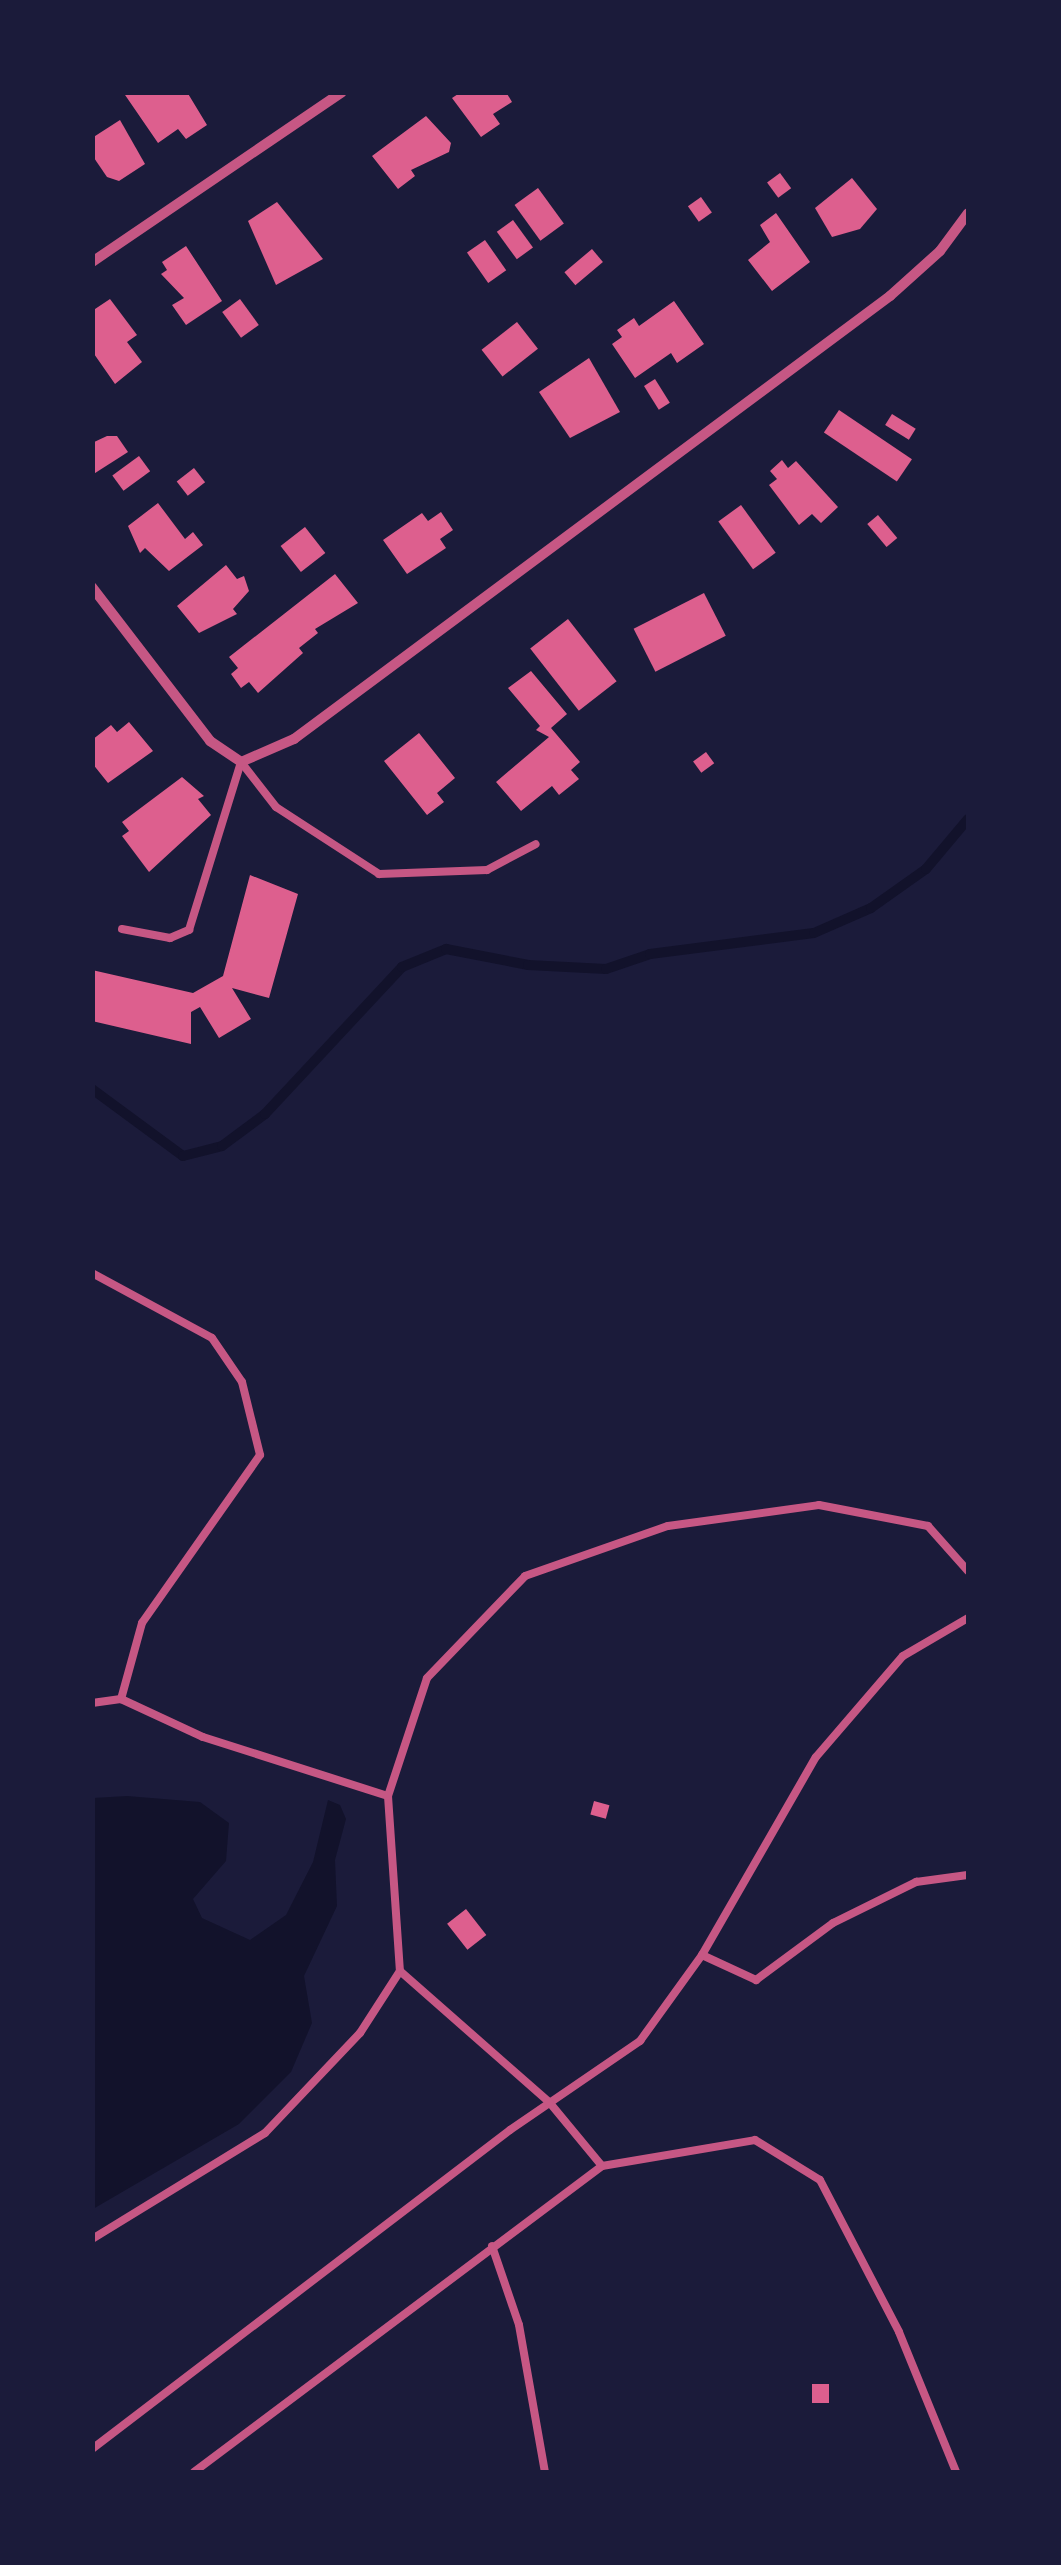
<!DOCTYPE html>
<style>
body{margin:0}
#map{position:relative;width:1061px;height:2565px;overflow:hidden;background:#1b1b3a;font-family:"Titillium Web",sans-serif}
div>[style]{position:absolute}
.water>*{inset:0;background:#12122b}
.stream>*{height:10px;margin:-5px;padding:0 5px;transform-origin:5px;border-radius:5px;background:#12122b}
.building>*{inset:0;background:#dd5f8e;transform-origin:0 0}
.service>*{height:8px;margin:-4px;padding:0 4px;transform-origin:4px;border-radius:4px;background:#c65784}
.minor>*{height:10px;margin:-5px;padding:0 5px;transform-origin:5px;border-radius:5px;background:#c65784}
span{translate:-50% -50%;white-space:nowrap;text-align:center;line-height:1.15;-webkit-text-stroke:8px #1b1b3a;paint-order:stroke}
.frame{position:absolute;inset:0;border:95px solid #1b1b3a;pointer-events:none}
</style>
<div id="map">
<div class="water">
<div style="clip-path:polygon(127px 1796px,200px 1802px,229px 1823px,226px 1861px,193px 1899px,202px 1918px,250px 1940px,286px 1915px,313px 1862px,328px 1800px,340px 1805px,346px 1819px,335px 1860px,337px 1906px,304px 1976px,312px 2023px,291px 2072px,239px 2124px,93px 2209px,93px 1798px)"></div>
</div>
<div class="stream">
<div style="left:92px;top:1089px;width:113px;rotate:36.4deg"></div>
<div style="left:183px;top:1156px;width:40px;rotate:-14.4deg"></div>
<div style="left:222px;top:1146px;width:54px;rotate:-36.7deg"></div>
<div style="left:265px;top:1114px;width:201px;rotate:-47deg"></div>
<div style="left:402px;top:967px;width:48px;rotate:-22.2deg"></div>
<div style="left:446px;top:949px;width:84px;rotate:11deg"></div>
<div style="left:528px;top:965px;width:78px;rotate:2.9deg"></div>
<div style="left:606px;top:969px;width:46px;rotate:-18.8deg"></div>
<div style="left:650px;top:954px;width:165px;rotate:-7.3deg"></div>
<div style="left:814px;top:933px;width:62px;rotate:-23.7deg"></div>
<div style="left:871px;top:908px;width:67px;rotate:-35.3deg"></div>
<div style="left:926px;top:869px;width:65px;rotate:-50deg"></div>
</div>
<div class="building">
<div style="clip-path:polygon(123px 92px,187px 92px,207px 125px,186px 139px,178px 129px,158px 143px)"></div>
<div style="clip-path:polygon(461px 92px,506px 92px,512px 102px,493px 114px,500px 124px,481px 137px,452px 98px)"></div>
<div style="clip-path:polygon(426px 116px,451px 143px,449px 152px,411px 170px,415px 176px,398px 189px,372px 156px)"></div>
<div style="clip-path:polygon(120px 120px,145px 164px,119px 181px,107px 177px,92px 155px,92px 138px)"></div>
<div style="left:780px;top:173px;width:19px;height:16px;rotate:54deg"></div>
<div style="clip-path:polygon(852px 178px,877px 209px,860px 229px,832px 237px,815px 208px)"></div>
<div style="left:538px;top:188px;width:44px;height:29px;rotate:54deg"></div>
<div style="left:701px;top:197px;width:19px;height:16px;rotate:55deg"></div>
<div style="clip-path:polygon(277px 202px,323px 259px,276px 285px,248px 221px)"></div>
<div style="clip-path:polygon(776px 213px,810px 262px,772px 291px,748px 260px,770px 242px,760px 225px)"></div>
<div style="left:513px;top:220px;width:34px;height:20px;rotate:54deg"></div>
<div style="left:485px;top:240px;width:37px;height:22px;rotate:55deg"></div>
<div style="clip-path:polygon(186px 246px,222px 301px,186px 325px,172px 305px,184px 298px,161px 274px,167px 270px,162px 262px)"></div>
<div style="left:592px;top:249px;width:17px;height:36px;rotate:50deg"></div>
<div style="clip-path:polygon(110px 299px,137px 335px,127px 342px,142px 362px,115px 384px,92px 351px,92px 311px)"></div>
<div style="left:240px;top:299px;width:32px;height:22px;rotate:54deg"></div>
<div style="clip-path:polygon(674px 301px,704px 344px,677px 363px,671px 353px,635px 378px,612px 344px,622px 337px,617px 330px,634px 318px,639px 326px)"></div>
<div style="left:517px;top:322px;width:34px;height:45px;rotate:52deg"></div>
<div style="clip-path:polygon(589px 358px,620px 412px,570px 438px,539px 392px)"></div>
<div style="left:655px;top:379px;width:28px;height:13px;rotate:58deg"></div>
<div style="left:839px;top:410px;width:88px;height:27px;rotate:34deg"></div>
<div style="left:892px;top:414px;width:28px;height:13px;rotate:32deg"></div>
<div style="clip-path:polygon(107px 436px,117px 436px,128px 452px,92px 475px,92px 443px)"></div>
<div style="left:139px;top:456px;width:19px;height:33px;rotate:54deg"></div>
<div style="clip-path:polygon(782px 460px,788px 468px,796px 461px,838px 507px,821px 523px,812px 514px,799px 525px,769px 485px,777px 479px,770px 471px)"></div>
<div style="left:194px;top:468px;width:18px;height:22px;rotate:52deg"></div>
<div style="clip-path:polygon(158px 503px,185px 539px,193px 532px,203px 545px,169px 571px,145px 548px,140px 553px,128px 526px)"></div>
<div style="left:741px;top:505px;width:59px;height:28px;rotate:54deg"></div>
<div style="clip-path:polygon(441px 512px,453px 530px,440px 539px,446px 548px,407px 574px,383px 540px,422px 513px,428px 521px)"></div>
<div style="left:878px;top:515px;width:30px;height:14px;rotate:50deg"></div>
<div style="left:305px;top:527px;width:33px;height:31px;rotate:52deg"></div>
<div style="clip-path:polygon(226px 565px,237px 579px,244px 576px,249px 591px,233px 609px,237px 614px,199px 633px,177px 606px)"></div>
<div style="clip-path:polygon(335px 574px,358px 603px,315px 629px,318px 633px,299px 648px,303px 653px,258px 693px,249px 682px,241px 688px,231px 674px,238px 668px,229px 657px)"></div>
<div style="left:704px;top:593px;width:48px;height:79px;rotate:63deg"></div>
<div style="left:568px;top:619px;width:79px;height:48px;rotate:52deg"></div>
<div style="clip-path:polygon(531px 671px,567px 714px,551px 728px,580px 762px,571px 770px,579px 779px,559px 795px,552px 786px,521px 811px,496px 782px,549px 737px,536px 730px,540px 726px,508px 688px)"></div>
<div style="clip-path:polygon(129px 722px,153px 751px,108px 783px,92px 763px,92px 740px,111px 725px,117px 732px)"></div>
<div style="clip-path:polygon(419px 733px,455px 778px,437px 793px,444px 802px,427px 815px,384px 761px)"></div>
<div style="left:706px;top:752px;width:14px;height:16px;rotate:54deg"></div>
<div style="clip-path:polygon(182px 777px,204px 796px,198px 799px,211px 815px,149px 872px,122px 836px,129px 831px,122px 822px)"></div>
<div style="clip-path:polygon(250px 875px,298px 894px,269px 998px,232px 988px,251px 1019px,219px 1038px,200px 1007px,191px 1012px,191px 1044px,92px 1021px,92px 970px,193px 993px,223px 976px)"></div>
<div style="left:594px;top:1801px;width:16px;height:14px;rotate:15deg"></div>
<div style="left:466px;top:1909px;width:33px;height:24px;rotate:52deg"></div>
<div style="left:812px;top:2384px;width:17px;height:19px"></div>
</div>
<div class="service">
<div style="left:241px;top:762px;width:57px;rotate:52.1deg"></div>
<div style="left:276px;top:807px;width:123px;rotate:33deg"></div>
<div style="left:379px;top:874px;width:108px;rotate:-2.1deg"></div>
<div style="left:487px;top:870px;width:55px;rotate:-28deg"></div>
<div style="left:122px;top:929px;width:49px;rotate:10.6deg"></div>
<div style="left:170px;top:938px;width:21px;rotate:-23deg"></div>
<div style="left:189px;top:930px;width:176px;rotate:-72.8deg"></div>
<div style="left:92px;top:1273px;width:136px;rotate:28.4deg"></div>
<div style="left:212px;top:1338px;width:53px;rotate:55.7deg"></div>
<div style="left:242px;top:1382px;width:75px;rotate:76.1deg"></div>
<div style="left:260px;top:1455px;width:205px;rotate:125.1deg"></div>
<div style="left:142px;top:1623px;width:79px;rotate:105.4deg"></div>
<div style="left:121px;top:1699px;width:90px;rotate:24.9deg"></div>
<div style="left:203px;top:1737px;width:194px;rotate:17.7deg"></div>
<div style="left:388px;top:1796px;width:175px;rotate:86.1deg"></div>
<div style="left:400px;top:1971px;width:74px;rotate:122.8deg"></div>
<div style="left:360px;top:2033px;width:138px;rotate:133.5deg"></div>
<div style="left:265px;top:2133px;width:203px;rotate:148.5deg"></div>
<div style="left:92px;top:1703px;width:29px;rotate:-8deg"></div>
<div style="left:388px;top:1796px;width:124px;rotate:-71.7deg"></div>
<div style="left:427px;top:1678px;width:141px;rotate:-46.1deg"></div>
<div style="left:525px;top:1576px;width:151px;rotate:-19.3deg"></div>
<div style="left:668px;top:1526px;width:152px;rotate:-7.9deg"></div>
<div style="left:819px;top:1505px;width:111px;rotate:10.9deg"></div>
<div style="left:928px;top:1526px;width:60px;rotate:48.4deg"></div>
<div style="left:702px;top:1955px;width:228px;rotate:-60.1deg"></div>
<div style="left:816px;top:1757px;width:133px;rotate:-49.3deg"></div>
<div style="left:903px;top:1656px;width:75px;rotate:-30.3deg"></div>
<div style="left:602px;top:2166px;width:155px;rotate:-9.6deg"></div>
<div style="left:755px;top:2140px;width:76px;rotate:31.6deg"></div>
<div style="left:820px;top:2180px;width:171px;rotate:62.5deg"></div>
<div style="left:899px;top:2332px;width:151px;rotate:67.8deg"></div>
<div style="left:492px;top:2246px;width:83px;rotate:71.1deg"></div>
<div style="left:519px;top:2325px;width:149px;rotate:80deg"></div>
<div style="left:92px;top:2449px;width:526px;rotate:-37.35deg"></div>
<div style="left:510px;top:2130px;width:158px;rotate:-34.4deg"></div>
<div style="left:640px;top:2041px;width:106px;rotate:-54.2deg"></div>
<div style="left:702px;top:1955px;width:60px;rotate:24.8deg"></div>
<div style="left:756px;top:1980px;width:96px;rotate:-36.5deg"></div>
<div style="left:833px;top:1923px;width:93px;rotate:-26.3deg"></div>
<div style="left:916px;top:1882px;width:52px;rotate:-7.7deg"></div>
<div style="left:194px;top:2472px;width:510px;rotate:-36.87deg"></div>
<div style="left:602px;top:2166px;width:83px;rotate:-129.6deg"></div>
<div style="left:549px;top:2102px;width:198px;rotate:-138.7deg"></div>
</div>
<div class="minor">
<div style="left:92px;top:262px;width:302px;rotate:-34.2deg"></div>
<div style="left:92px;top:587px;width:194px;rotate:52.5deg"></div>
<div style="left:210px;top:741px;width:37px;rotate:34deg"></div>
<div style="left:241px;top:762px;width:58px;rotate:-23.5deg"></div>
<div style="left:294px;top:739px;width:743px;rotate:-36.62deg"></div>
<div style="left:890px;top:296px;width:67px;rotate:-42deg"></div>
<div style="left:940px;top:251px;width:47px;rotate:-53.6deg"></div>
</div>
<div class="frame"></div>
</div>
